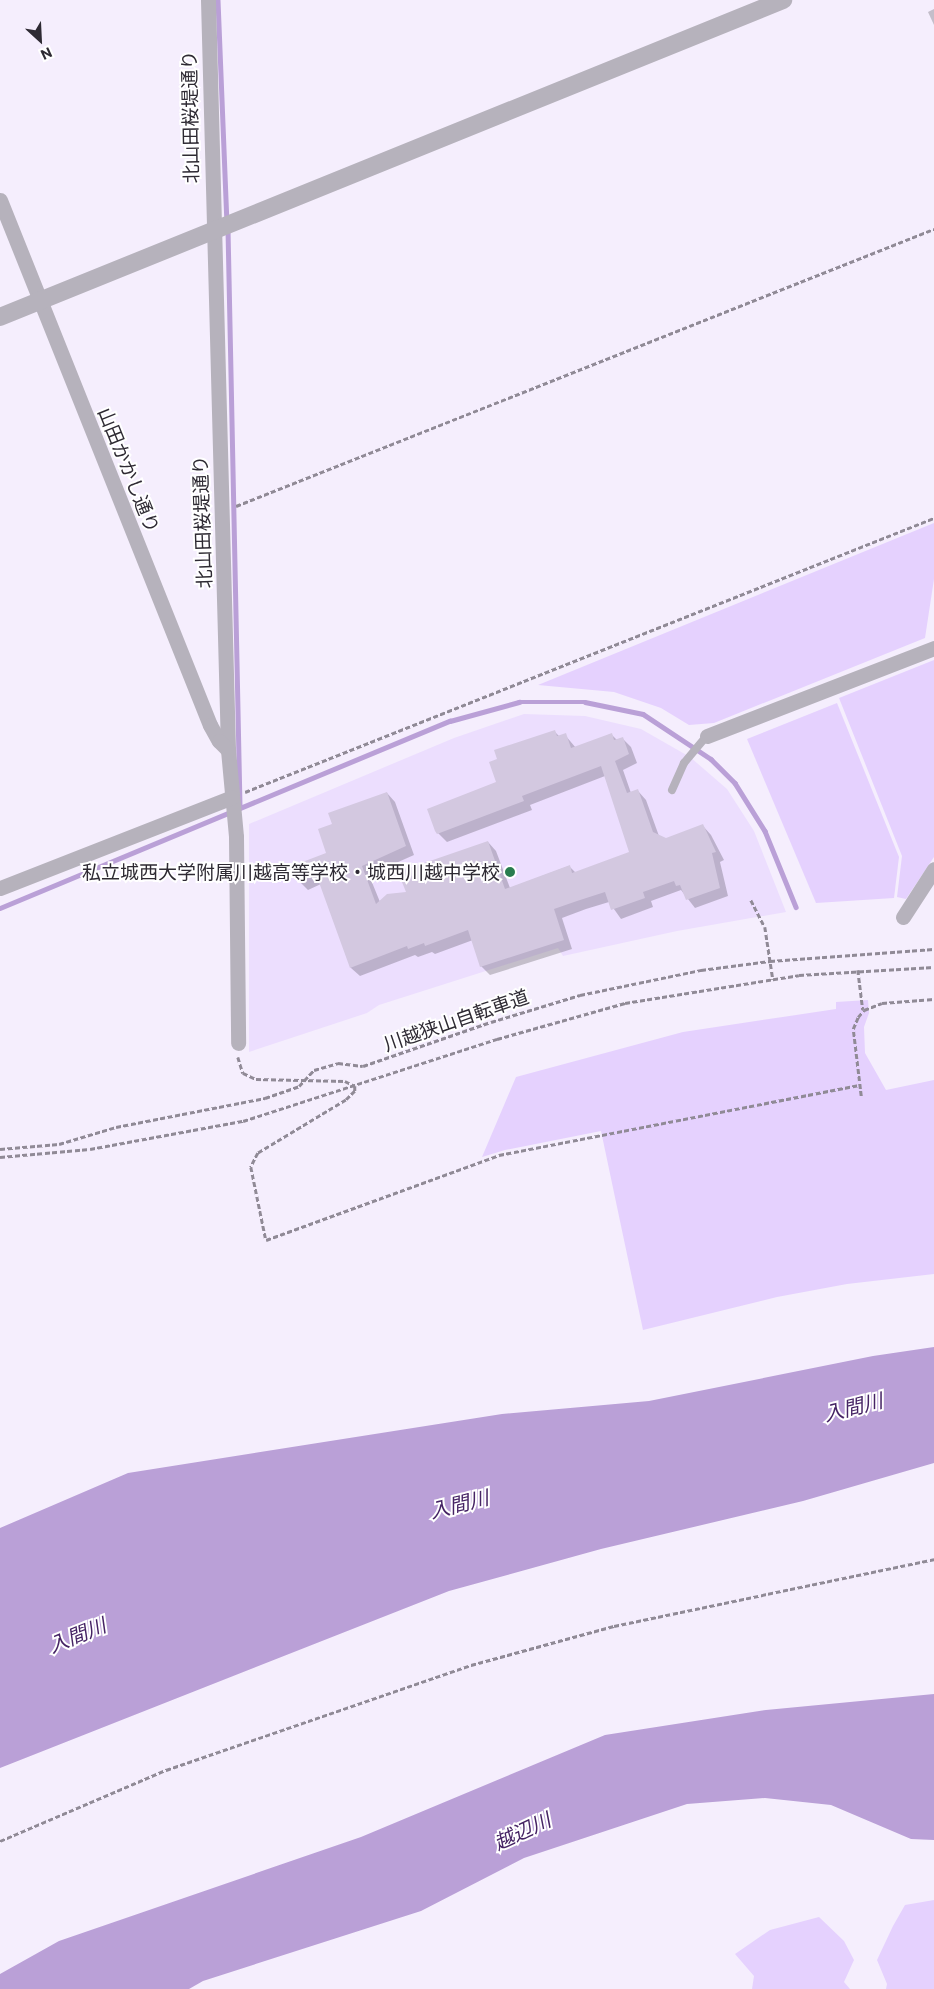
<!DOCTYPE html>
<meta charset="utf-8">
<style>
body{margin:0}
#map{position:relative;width:934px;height:1989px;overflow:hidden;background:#f5eefd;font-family:Commissioner,"Noto Sans JP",sans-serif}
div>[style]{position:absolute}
.built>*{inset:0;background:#ecdefe}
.green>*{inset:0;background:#e5d1fe}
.water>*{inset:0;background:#baa0d7}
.shadow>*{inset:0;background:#0003}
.stream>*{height:4.5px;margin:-2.25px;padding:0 2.25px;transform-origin:2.25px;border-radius:2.25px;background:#baa0d7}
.building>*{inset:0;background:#d3c8e0}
.path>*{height:2.5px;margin-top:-1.25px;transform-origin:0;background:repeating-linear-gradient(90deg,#908a96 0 5px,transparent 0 7.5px)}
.service>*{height:8px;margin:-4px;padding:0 4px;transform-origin:4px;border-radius:4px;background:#b6b2bc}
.minor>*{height:15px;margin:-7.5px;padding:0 7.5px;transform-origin:7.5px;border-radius:7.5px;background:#b6b2bc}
.tertiary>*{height:18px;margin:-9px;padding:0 9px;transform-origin:9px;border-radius:9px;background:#b6b2bc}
.dots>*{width:14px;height:14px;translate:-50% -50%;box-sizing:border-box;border:2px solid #fff;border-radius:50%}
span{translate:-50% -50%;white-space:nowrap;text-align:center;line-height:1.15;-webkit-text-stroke:4px #fff;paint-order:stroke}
.street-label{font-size:19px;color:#2e2a33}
.poi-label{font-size:19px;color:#2e2a33}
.right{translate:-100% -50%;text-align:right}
.water-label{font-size:20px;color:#452364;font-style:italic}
.north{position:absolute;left:15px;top:15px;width:50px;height:50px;-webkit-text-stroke:4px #fff;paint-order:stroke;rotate:155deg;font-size:14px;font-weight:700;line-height:20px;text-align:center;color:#2e2a33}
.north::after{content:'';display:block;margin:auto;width:18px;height:22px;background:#2e2a33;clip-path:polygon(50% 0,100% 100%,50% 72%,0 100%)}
</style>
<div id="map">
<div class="built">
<div style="clip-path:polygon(524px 714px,585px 716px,641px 729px,690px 757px,727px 789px,754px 831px,786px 912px,677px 931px,563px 956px,558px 948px,379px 1005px,367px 1013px,249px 1052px,249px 824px,454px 738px)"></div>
</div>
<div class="green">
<div style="clip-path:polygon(934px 523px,934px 579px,925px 638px,714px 723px,689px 725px,661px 708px,614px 692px,538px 685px)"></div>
<div style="clip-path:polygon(934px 660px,934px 857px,906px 899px,897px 897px,902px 856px,839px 698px)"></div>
<div style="clip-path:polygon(837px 703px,899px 857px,894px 898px,816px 903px,747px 739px)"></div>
<div style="clip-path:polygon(868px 1000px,869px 1013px,864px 1027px,865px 1053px,886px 1090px,934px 1080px,934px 1274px,847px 1284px,777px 1297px,643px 1330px,601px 1131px,505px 1150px,482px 1157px,516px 1077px,683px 1032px,836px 1009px,836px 1002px)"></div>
<div style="clip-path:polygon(934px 1900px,934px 1989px,886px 1989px,887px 1984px,877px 1960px,893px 1926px,905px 1905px)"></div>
<div style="clip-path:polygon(819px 1917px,844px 1941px,854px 1960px,844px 1982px,850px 1989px,752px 1989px,754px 1976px,735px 1954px,770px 1930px)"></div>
</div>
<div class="water">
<div style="clip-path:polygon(934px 1347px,934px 1463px,803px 1501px,601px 1549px,449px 1591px,0 1768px,0 1528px,128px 1473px,502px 1414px,649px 1401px,873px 1356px)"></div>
<div style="clip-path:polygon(934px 1694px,934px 1840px,911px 1839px,831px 1805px,765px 1798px,687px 1804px,524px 1858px,421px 1911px,203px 1981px,189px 1989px,0 1989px,0 1974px,59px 1941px,361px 1837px,605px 1735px,766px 1710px)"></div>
</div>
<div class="shadow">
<div style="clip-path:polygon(934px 9px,934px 25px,928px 12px)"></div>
<div style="clip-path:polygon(555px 732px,560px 737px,565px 735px,576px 748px,611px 734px,617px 740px,622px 738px,631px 747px,637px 763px,623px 770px,631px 793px,638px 791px,646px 800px,659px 836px,666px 839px,703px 826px,711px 835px,724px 860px,720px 862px,728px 896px,695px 908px,681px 890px,651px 901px,653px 907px,621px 919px,609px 902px,586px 909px,562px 918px,572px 949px,490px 975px,481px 966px,473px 940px,435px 954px,432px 952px,418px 957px,415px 955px,360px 976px,351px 968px,321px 884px,308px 890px,299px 881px,328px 854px,334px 825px,387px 793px,395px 802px,414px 855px,369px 875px,380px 902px,407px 893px,488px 842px,496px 851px,510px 888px,569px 866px,576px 873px,631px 853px,605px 776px,530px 805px,532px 810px,447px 842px,436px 831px,498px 783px)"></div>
</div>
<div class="stream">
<div style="left:218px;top:0;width:221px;rotate:87.7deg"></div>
<div style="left:228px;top:229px;width:577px;rotate:88.81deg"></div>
<div style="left:0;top:908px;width:487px;rotate:-22.6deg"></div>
<div style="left:450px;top:721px;width:72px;rotate:-15.4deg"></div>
<div style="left:519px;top:702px;width:66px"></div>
<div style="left:585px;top:702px;width:59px;rotate:11.7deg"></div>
<div style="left:643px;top:714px;width:82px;rotate:33.5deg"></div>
<div style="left:711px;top:759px;width:34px;rotate:45deg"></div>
<div style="left:735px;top:783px;width:57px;rotate:58deg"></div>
<div style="left:765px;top:831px;width:82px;rotate:67.8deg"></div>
</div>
<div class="building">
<div style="clip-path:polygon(555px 730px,557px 736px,566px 733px,571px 748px,612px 733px,614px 740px,623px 737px,629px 754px,615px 761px,627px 793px,638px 789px,653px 832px,666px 838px,703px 824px,716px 852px,712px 853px,720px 888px,686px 900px,680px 885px,676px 886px,674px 881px,643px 892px,645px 898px,611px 910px,605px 892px,577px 901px,554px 909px,564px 940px,480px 967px,468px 930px,425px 946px,424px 943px,408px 949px,407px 946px,350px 968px,316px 874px,298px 882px,292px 866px,326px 853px,318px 829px,332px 824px,328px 813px,387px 792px,406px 846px,362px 866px,376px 904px,387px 894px,406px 892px,398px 872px,488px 841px,505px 889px,570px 865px,572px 873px,629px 852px,601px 766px,522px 796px,524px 801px,437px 834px,435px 831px,427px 809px,496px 782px,489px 762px,497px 759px,494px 750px)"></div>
</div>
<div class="path">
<div style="left:236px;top:506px;width:751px;rotate:-21.65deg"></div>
<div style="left:245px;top:792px;width:741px;rotate:-21.69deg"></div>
<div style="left:751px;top:900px;width:30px;rotate:63deg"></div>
<div style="left:765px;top:927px;width:53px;rotate:81.3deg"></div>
<div style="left:858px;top:970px;width:40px;rotate:82.9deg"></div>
<div style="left:238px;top:1057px;width:17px;rotate:73deg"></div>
<div style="left:243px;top:1073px;width:14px;rotate:25deg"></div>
<div style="left:256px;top:1079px;width:89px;rotate:1.3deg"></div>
<div style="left:345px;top:1081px;width:11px;rotate:27deg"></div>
<div style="left:355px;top:1086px;width:5px;rotate:90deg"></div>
<div style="left:355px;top:1091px;width:13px;rotate:135deg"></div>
<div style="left:346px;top:1100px;width:103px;rotate:148.9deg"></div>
<div style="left:258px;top:1153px;width:16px;rotate:117deg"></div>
<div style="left:251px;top:1167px;width:75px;rotate:78.4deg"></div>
<div style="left:266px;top:1240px;width:248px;rotate:-20deg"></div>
<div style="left:499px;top:1155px;width:367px;rotate:-11deg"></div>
<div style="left:861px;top:1096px;width:67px;rotate:-96.8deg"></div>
<div style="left:853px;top:1029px;width:13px;rotate:-67deg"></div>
<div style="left:858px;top:1017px;width:9px;rotate:-49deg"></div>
<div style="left:864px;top:1010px;width:19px;rotate:-21deg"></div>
<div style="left:882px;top:1003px;width:52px;rotate:-4.4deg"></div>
<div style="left:0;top:1149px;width:59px;rotate:-4.8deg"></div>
<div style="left:59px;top:1144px;width:59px;rotate:-16.6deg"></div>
<div style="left:116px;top:1127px;width:152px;rotate:-11deg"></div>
<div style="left:265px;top:1098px;width:36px;rotate:-19deg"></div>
<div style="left:299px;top:1086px;width:22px;rotate:-47deg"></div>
<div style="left:314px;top:1070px;width:25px;rotate:-16deg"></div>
<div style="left:338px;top:1063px;width:25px;rotate:7deg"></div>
<div style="left:363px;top:1066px;width:135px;rotate:-19deg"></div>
<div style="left:491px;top:1022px;width:93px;rotate:-16.9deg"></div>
<div style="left:580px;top:995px;width:124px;rotate:-11.7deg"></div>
<div style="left:701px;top:970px;width:70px;rotate:-7.4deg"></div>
<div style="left:770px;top:961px;width:164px;rotate:-4.2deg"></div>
<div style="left:0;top:1157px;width:90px;rotate:-5.1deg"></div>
<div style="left:90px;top:1149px;width:156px;rotate:-10.4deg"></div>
<div style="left:243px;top:1121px;width:267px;rotate:-17.9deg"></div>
<div style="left:497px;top:1039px;width:133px;rotate:-15.7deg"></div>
<div style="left:625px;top:1003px;width:176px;rotate:-9.1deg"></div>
<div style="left:799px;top:975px;width:135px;rotate:-3.4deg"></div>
<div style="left:0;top:1841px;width:181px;rotate:-23.2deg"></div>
<div style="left:166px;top:1770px;width:323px;rotate:-19deg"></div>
<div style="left:471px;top:1665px;width:148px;rotate:-15.3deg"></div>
<div style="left:614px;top:1626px;width:327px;rotate:-11.8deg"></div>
</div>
<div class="service">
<div style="left:672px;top:790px;width:30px;rotate:-66deg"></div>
<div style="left:684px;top:763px;width:35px;rotate:-50deg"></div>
</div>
<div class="minor">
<div style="left:208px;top:0;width:750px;rotate:88.47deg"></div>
<div style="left:228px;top:750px;width:87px;rotate:84.7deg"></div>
<div style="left:236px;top:837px;width:206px;rotate:89.4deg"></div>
<div style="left:0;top:200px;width:565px;rotate:68.2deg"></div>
<div style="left:210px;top:725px;width:18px;rotate:61deg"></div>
<div style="left:219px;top:741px;width:13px;rotate:45deg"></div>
<div style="left:707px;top:736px;width:243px;rotate:-21.2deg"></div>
<div style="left:0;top:888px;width:249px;rotate:-21.4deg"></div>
<div style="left:903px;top:917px;width:57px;rotate:-57.1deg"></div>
</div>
<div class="tertiary">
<div style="left:0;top:317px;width:845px;rotate:-22.04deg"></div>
</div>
<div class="dots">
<div style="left:510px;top:872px;background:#297d4f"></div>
</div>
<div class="street-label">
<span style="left:190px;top:117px;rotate:-91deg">北山田桜堤通り</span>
<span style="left:129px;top:470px;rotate:68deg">山田かかし通り</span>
<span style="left:202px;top:522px;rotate:-92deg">北山田桜堤通り</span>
<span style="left:456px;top:1020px;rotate:-19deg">川越狭山自転車道</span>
</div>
<div class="poi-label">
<span class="right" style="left:500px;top:872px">私立城西大学附属川越高等学校・城西川越中学校</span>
</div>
<div class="water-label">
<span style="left:853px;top:1407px;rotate:-14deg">入間川</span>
<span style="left:459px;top:1504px;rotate:-14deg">入間川</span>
<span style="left:77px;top:1635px;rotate:-22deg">入間川</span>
<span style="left:522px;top:1831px;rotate:-25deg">越辺川</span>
</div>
<div class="north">N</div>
</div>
